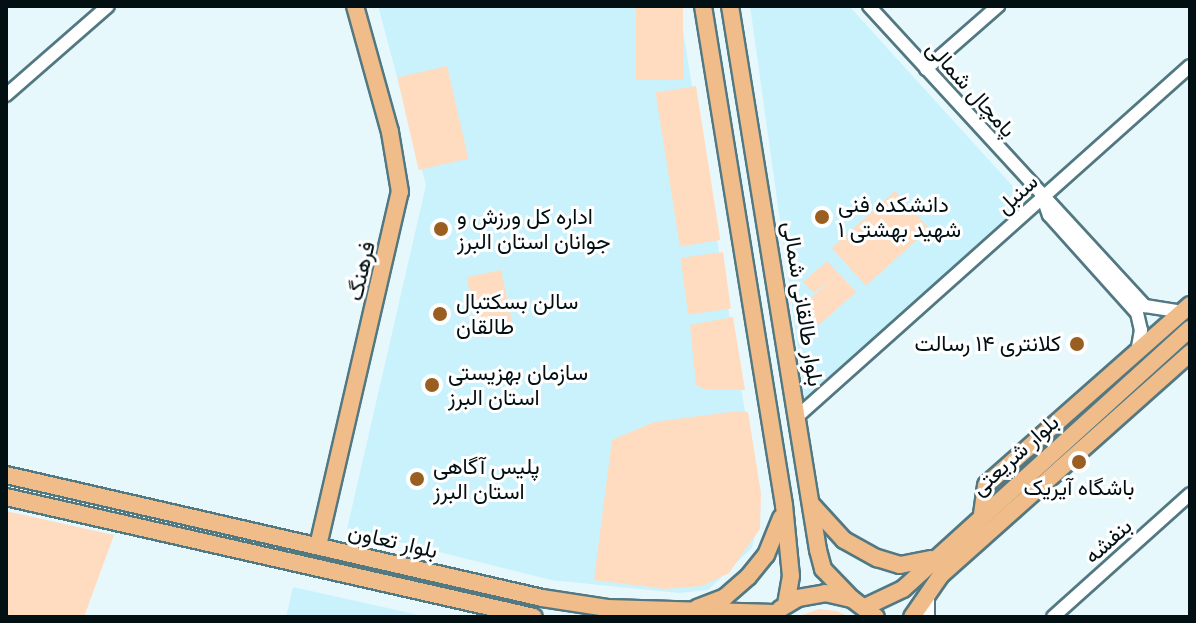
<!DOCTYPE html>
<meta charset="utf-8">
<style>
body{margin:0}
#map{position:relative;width:1196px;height:623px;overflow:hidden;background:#e7f8fc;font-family:"Public Sans",Vazirmatn,sans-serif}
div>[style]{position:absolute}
.built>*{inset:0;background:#c9f2fc}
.green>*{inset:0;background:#ffdcc0;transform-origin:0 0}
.roads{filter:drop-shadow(2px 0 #527882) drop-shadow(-2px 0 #527882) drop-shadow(0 2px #527882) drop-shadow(0 -2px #527882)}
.minor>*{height:12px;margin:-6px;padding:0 6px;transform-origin:6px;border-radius:6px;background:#fff}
.major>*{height:16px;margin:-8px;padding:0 8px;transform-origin:8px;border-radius:8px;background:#efbc8a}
.dots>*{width:22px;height:22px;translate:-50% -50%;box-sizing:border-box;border:4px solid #fff;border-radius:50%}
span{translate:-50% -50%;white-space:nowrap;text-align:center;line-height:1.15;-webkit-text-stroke:6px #fff;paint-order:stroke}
.street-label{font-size:22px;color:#021013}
.poi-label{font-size:22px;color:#021013}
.left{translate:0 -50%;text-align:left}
.right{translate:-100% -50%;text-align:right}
.frame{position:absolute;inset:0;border:8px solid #021013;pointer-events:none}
</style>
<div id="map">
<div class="built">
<div style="clip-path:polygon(378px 6px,679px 6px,761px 510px,752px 548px,708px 590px,679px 593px,551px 580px,347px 529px,426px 185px)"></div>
<div style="clip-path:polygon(750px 6px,849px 6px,1029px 204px,805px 400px)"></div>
<div style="clip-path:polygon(293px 587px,428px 617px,286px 617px)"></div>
</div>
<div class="green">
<div style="left:636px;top:6px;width:47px;height:74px"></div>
<div style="left:447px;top:66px;width:95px;height:51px;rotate:77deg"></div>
<div style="left:696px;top:86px;width:156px;height:41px;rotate:81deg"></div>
<div style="left:895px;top:191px;width:51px;height:85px;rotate:48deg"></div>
<div style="left:723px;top:252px;width:57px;height:43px;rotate:82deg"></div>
<div style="clip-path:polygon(827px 261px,856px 292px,819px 325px,802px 306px,835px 276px,814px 293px,803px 282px)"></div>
<div style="left:501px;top:270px;width:58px;height:35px;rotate:78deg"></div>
<div style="clip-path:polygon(733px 317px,745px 390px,704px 389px,696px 385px,690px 325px)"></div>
<div style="clip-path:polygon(738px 411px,748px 412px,761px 493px,760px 529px,729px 573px,702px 586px,665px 589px,594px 580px,612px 440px,654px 422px)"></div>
<div style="clip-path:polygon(6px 511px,114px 535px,84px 617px,6px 617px)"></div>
<div style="clip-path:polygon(819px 609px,837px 611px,849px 617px,796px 617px)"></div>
</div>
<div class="roads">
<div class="minor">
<div style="left:869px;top:6px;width:408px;rotate:47.4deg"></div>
<div style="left:1145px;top:306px;width:38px;rotate:9deg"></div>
<div style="left:926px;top:69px;width:96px;rotate:-41.2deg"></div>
<div style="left:6px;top:95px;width:135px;rotate:-41.1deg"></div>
<div style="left:1043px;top:198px;width:18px;rotate:71deg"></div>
<div style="left:1049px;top:215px;width:132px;rotate:48.1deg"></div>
<div style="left:1137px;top:313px;width:17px;rotate:77deg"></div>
<div style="left:1141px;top:330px;width:22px;rotate:100deg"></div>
<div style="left:799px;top:415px;width:524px;rotate:-41.75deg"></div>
<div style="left:928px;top:617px;width:25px;rotate:-90deg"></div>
<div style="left:1053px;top:617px;width:184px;rotate:-41.9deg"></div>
</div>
<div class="major">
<div style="left:703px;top:6px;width:506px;rotate:80.78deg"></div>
<div style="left:784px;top:505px;width:71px;rotate:84.4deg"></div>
<div style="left:791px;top:576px;width:28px;rotate:100deg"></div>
<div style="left:730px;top:6px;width:551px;rotate:80.81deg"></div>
<div style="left:818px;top:550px;width:20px;rotate:75deg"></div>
<div style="left:823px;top:569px;width:42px;rotate:46deg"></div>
<div style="left:6px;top:475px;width:550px;rotate:12.92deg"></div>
<div style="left:542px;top:598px;width:66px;rotate:8.7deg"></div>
<div style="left:607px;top:608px;width:168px;rotate:1.7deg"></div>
<div style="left:6px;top:497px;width:541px;rotate:12.8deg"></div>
<div style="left:811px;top:504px;width:49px;rotate:47.5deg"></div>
<div style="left:844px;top:540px;width:38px;rotate:29deg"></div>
<div style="left:877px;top:558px;width:24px;rotate:17deg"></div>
<div style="left:900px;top:565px;width:31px;rotate:-11deg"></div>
<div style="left:982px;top:514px;width:29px;rotate:-82deg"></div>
<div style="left:986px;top:485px;width:272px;rotate:-41.4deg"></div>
<div style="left:318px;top:546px;width:363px;rotate:-77deg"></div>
<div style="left:400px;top:192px;width:61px;rotate:-99.5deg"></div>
<div style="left:390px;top:132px;width:131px;rotate:-105.5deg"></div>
<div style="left:865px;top:607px;width:42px;rotate:-25.3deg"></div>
<div style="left:903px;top:589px;width:387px;rotate:-42.2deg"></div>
<div style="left:697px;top:608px;width:30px;rotate:-21deg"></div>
<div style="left:725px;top:597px;width:30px;rotate:-41deg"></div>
<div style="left:748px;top:577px;width:28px;rotate:-51deg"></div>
<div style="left:766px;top:555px;width:40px;rotate:-68deg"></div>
<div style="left:780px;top:609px;width:21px;rotate:-31deg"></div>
<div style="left:798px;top:598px;width:27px;rotate:-10deg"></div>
<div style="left:825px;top:593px;width:28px;rotate:13deg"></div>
<div style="left:852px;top:599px;width:30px;rotate:37deg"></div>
<div style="left:912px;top:617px;width:51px;rotate:-55.4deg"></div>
<div style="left:941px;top:575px;width:334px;rotate:-41.7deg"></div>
</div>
</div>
<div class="dots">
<div style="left:822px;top:217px;background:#9a5e20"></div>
<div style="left:441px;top:229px;background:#9a5e20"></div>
<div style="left:440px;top:314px;background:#9a5e20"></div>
<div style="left:1077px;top:344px;background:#9a5e20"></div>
<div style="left:432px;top:385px;background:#9a5e20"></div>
<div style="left:1079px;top:462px;background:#9a5e20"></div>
<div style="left:417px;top:479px;background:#9a5e20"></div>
</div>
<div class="street-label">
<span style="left:971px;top:89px;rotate:48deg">پامچال شمالی</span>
<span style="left:1017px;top:194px;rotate:-42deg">سنبل</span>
<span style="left:361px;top:271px;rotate:-77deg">فرهنگ</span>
<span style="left:803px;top:304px;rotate:81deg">بلوار طالقانی شمالی</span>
<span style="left:1015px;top:455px;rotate:-42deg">بلوار شریعتی</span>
<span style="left:393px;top:541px;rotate:13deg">بلوار تعاون</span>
<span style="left:1108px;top:541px;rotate:-42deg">بنفشه</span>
</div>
<div class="poi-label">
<span class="left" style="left:838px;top:217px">دانشکده فنی<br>شهید بهشتی ۱</span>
<span class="left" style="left:457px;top:229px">اداره کل ورزش و<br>جوانان استان البرز</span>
<span class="left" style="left:456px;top:314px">سالن بسکتبال<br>طالقان</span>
<span class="right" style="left:1061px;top:344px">کلانتری ۱۴ رسالت</span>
<span class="left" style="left:448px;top:385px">سازمان بهزیستی<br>استان البرز</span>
<span class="left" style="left:433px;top:479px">پلیس آگاهی<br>استان البرز</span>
<span style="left:1079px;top:488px">باشگاه آیریک</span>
</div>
<div class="frame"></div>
</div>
